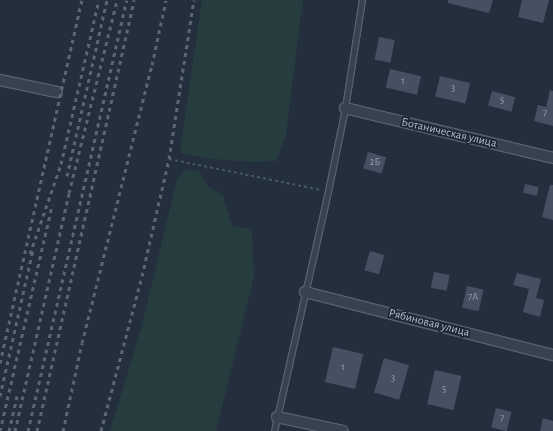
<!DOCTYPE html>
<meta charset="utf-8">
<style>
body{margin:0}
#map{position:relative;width:553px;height:431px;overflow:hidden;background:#242f3e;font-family:"Alegreya Sans",sans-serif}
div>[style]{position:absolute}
.green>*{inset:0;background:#263c3f}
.building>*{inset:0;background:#455162;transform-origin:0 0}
.path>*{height:2px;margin-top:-1px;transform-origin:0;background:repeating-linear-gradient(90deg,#44595c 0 3px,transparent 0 6px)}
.roads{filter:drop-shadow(1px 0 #565f6c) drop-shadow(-1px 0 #565f6c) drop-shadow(0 1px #565f6c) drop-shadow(0 -1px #565f6c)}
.lane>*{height:5px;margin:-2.5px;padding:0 2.5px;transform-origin:2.5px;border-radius:2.5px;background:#38414e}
.street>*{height:10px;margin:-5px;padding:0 5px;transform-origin:5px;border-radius:5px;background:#38414e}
.rail>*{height:3px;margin-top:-1.5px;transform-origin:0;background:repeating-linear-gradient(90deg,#5a6575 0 4px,transparent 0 8px)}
span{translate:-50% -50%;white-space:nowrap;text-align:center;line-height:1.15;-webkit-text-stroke:3.5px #1d2633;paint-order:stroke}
.number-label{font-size:10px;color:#98a1af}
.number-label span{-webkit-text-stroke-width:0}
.street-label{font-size:12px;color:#b4bcc9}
</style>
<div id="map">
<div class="green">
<div style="clip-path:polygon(202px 0,303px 0,286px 135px,276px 161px,252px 162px,213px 159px,186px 155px,180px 151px)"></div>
<div style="clip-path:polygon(185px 170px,199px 171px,209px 187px,223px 196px,232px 226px,252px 229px,254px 277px,216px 431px,110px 431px,142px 325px,177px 179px)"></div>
</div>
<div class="building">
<div style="clip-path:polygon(448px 0,493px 0,489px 13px,448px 3px)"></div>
<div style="clip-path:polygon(522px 0,549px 0,543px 23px,518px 17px)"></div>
<div style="left:379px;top:37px;width:16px;height:23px;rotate:11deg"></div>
<div style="left:390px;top:69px;width:32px;height:19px;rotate:13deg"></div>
<div style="left:440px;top:76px;width:31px;height:21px;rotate:13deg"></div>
<div style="clip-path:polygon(550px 90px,553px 91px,553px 126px,534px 121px,538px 105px,546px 107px)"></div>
<div style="left:492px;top:91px;width:24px;height:15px;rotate:15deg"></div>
<div style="left:368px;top:152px;width:19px;height:17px;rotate:16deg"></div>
<div style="left:525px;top:184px;width:14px;height:9px;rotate:12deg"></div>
<div style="clip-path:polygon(550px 185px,553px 185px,553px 220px,542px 217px)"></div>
<div style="left:370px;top:251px;width:15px;height:20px;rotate:16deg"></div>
<div style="left:434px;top:272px;width:16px;height:16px;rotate:11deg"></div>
<div style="clip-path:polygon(517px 273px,541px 279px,536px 298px,544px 300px,540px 317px,523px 312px,529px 289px,513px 285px)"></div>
<div style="left:467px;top:286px;width:17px;height:22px;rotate:13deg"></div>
<div style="left:333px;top:347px;width:31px;height:36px;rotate:13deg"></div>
<div style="left:384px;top:358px;width:26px;height:36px;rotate:16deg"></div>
<div style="left:435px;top:370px;width:27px;height:35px;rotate:13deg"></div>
<div style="left:496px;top:408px;width:16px;height:20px;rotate:14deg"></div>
<div style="clip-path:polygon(543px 418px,553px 421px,553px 431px,540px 431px)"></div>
</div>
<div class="path">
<div style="left:169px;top:159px;width:155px;rotate:11.5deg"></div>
</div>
<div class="roads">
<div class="lane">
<div style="left:274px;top:431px;width:246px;rotate:-77.3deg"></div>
<div style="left:328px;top:191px;width:85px;rotate:-78.4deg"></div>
<div style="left:345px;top:108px;width:109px;rotate:-81.1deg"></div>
</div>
<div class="street">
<div style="left:0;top:80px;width:58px;rotate:11.9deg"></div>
<div style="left:345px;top:108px;width:214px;rotate:13.5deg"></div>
<div style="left:305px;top:292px;width:256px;rotate:14.3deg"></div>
<div style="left:277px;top:417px;width:67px;rotate:12deg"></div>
</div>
</div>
<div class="rail">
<div style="left:67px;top:176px;width:180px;rotate:-77.2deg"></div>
<div style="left:30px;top:254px;width:95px;rotate:-71deg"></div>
<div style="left:61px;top:164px;width:168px;rotate:-77deg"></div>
<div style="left:0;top:363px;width:372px;rotate:-77.3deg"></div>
<div style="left:0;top:396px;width:151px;rotate:-77.3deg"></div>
<div style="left:0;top:431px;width:232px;rotate:-77deg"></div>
<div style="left:9px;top:431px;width:40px;rotate:-77deg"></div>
<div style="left:15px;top:431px;width:244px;rotate:-77.2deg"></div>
<div style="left:69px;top:193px;width:199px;rotate:-76deg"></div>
<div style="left:28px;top:431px;width:442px;rotate:-77.1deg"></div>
<div style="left:37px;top:431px;width:442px;rotate:-77.3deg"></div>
<div style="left:63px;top:431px;width:90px;rotate:-77.8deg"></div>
<div style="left:82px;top:343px;width:287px;rotate:-75.9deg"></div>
<div style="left:152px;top:65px;width:66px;rotate:-77.8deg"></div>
<div style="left:101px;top:431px;width:160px;rotate:-75.2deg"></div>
<div style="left:142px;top:276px;width:120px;rotate:-77deg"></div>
<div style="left:169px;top:159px;width:161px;rotate:-81.1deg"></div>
</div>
<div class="number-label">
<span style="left:403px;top:82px">1</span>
<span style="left:453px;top:89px">3</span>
<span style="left:502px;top:101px">5</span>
<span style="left:545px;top:114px">7</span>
<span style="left:375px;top:163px">2Б</span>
<span style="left:473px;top:298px">7А</span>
<span style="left:343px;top:368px">1</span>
<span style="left:393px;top:379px">3</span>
<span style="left:444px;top:390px">5</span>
<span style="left:502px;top:419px">7</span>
</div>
<div class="street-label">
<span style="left:449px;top:133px;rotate:13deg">Ботаническая улица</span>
<span style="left:429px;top:323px;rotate:14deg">Рябиновая улица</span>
</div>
</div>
